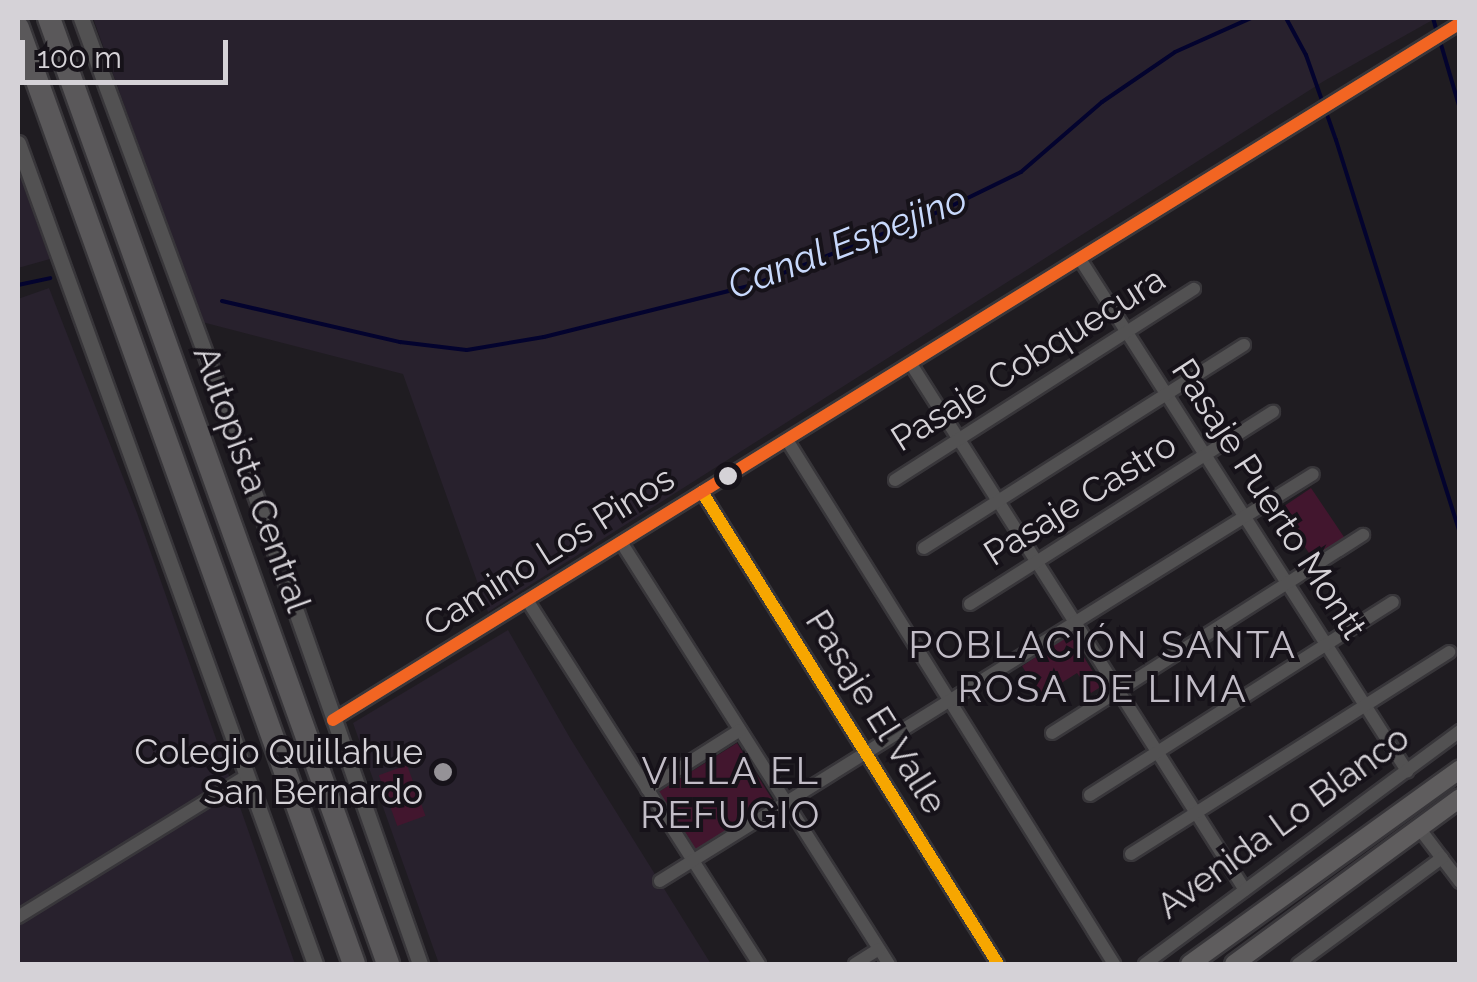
<!DOCTYPE html>
<meta charset="utf-8">
<style>
body{margin:0}
#map{position:relative;width:1477px;height:982px;overflow:hidden;background:#1f1c21;font-family:Raleway,sans-serif}
div>[style]{position:absolute}
.built>*{inset:0;background:#28212d}
.green>*{inset:0;background:#42162e;transform-origin:0 0}
.stream>*{height:4px;margin:-2px;padding:0 2px;transform-origin:2px;border-radius:2px;background:#03032e}
.roads{filter:drop-shadow(2px 0 #38363a) drop-shadow(-2px 0 #38363a) drop-shadow(0 2px #38363a) drop-shadow(0 -2px #38363a)}
.minor>*{height:12px;margin:-6px;padding:0 6px;transform-origin:6px;border-radius:6px;background:#525152}
.tertiary>*{height:15px;margin:-7.5px;padding:0 7.5px;transform-origin:7.5px;border-radius:7.5px;background:#525152}
.secondary>*{height:18px;margin:-9px;padding:0 9px;transform-origin:9px;border-radius:9px;background:#5f5d5e}
.motorway>*{height:22px;margin:-11px;padding:0 11px;transform-origin:11px;border-radius:11px;background:#5a585a}
.bus-1>*{height:12px;margin:-6px;padding:0 6px;transform-origin:6px;border-radius:6px;background:#f7a600}
.bus-2>*{height:12px;margin:-6px;padding:0 6px;transform-origin:6px;border-radius:6px;background:#f26522}
.dots>*{width:28px;height:28px;translate:-50% -50%;box-sizing:border-box;border:5px solid #161219;border-radius:50%}
span{translate:-50% -50%;white-space:nowrap;text-align:center;line-height:1.15;-webkit-text-stroke:8px #161219;paint-order:stroke}
.street-label{font-size:35px;color:#d5d2d7}
.poi-label{font-size:35px;color:#d5d2d7}
.right{translate:-100% -50%;text-align:right}
.water-label{font-size:38px;color:#c8d9fc;font-style:italic}
.neighbourhood-label{font-size:38px;color:#c2bdc7;letter-spacing:2.5px}
.frame{position:absolute;inset:0;border:20px solid #d5d2d7;pointer-events:none}
.scale{position:absolute;left:20px;top:40px;width:208px;height:45px;box-sizing:border-box;border:5px solid #d5d2d7;border-top:0;padding-left:12px;font-size:30px;line-height:35px;white-space:nowrap;color:#d5d2d7;-webkit-text-stroke:8px #161219;paint-order:stroke}
</style>
<div id="map">
<div class="built">
<div style="clip-path:polygon(93px 18px,1436px 18px,1324px 81px,488px 612px,403px 374px,202px 322px)"></div>
<div style="clip-path:polygon(18px 171px,50px 259px,18px 268px)"></div>
<div style="clip-path:polygon(49px 288px,137px 513px,295px 964px,18px 964px,18px 299px)"></div>
<div style="clip-path:polygon(508px 630px,570px 738px,711px 964px,439px 964px,353px 723px)"></div>
</div>
<div class="green">
<div style="left:1311px;top:488px;width:63px;height:38px;rotate:56deg"></div>
<div style="clip-path:polygon(1070px 635px,1102px 686px,1091px 693px,1077px 673px,1041px 696px,1022px 666px)"></div>
<div style="left:737px;top:743px;width:70px;height:96px;rotate:58deg"></div>
<div style="left:407px;top:765px;width:54px;height:30px;rotate:70deg"></div>
</div>
<div class="stream">
<div style="left:1286px;top:18px;width:42px;rotate:61.6deg"></div>
<div style="left:1306px;top:55px;width:90px;rotate:70.6deg"></div>
<div style="left:1336px;top:140px;width:412px;rotate:72.5deg"></div>
<div style="left:1433px;top:18px;width:15px;rotate:74deg"></div>
<div style="left:1440px;top:41px;width:71px;rotate:73.6deg"></div>
<div style="left:18px;top:285px;width:33px;rotate:-12deg"></div>
<div style="left:222px;top:301px;width:183px;rotate:13deg"></div>
<div style="left:400px;top:342px;width:67px;rotate:6.8deg"></div>
<div style="left:467px;top:350px;width:78px;rotate:-9.6deg"></div>
<div style="left:544px;top:337px;width:215px;rotate:-14deg"></div>
<div style="left:753px;top:285px;width:202px;rotate:-21.5deg"></div>
<div style="left:941px;top:211px;width:89px;rotate:-26deg"></div>
<div style="left:1021px;top:172px;width:107px;rotate:-40.8deg"></div>
<div style="left:1102px;top:102px;width:88px;rotate:-34.4deg"></div>
<div style="left:1175px;top:52px;width:83px;rotate:-24.1deg"></div>
</div>
<div class="roads">
<div class="minor">
<div style="left:1080px;top:259px;width:608px;rotate:57.43deg"></div>
<div style="left:911px;top:364px;width:623px;rotate:57.59deg"></div>
<div style="left:787px;top:440px;width:618px;rotate:58.03deg"></div>
<div style="left:895px;top:480px;width:355px;rotate:-32.6deg"></div>
<div style="left:702px;top:492px;width:557px;rotate:57.91deg"></div>
<div style="left:621px;top:542px;width:500px;rotate:57.6deg"></div>
<div style="left:924px;top:548px;width:379px;rotate:-32.4deg"></div>
<div style="left:527px;top:600px;width:432px;rotate:57.5deg"></div>
<div style="left:970px;top:604px;width:359px;rotate:-32.4deg"></div>
<div style="left:333px;top:720px;width:1325px;rotate:-31.73deg"></div>
<div style="left:1052px;top:733px;width:369px;rotate:-32.5deg"></div>
<div style="left:647px;top:789px;width:110px;rotate:-32.4deg"></div>
<div style="left:1090px;top:795px;width:359px;rotate:-32.5deg"></div>
<div style="left:1419px;top:828px;width:68px;rotate:52.8deg"></div>
<div style="left:1131px;top:854px;width:377px;rotate:-32.4deg"></div>
<div style="left:660px;top:881px;width:769px;rotate:-31.93deg"></div>
<div style="left:18px;top:917px;width:267px;rotate:-31.7deg"></div>
<div style="left:855px;top:964px;width:28px;rotate:-32deg"></div>
<div style="left:1145px;top:964px;width:392px;rotate:-36.5deg"></div>
<div style="left:1298px;top:964px;width:179px;rotate:-36.4deg"></div>
</div>
<div class="tertiary">
<div style="left:81px;top:18px;width:366px;rotate:69.7deg"></div>
<div style="left:208px;top:361px;width:639px;rotate:70.63deg"></div>
<div style="left:18px;top:143px;width:873px;rotate:70.11deg"></div>
</div>
<div class="secondary">
<div style="left:1190px;top:964px;width:333px;rotate:-35.8deg"></div>
<div style="left:1234px;top:964px;width:280px;rotate:-36.3deg"></div>
</div>
<div class="motorway">
<div style="left:49px;top:18px;width:1005px;rotate:70.28deg"></div>
<div style="left:18px;top:28px;width:994px;rotate:70.25deg"></div>
</div>
</div>
<div class="bus-1">
<div style="left:702px;top:492px;width:557px;rotate:57.91deg"></div>
</div>
<div class="bus-2">
<div style="left:333px;top:720px;width:1325px;rotate:-31.73deg"></div>
</div>
<div class="dots">
<div style="left:728px;top:476px;background:#d5d2d7"></div>
<div style="left:443px;top:772px;background:#959297"></div>
</div>
<div class="street-label">
<span style="left:1028px;top:359px;rotate:-32deg">Pasaje Cobquecura</span>
<span style="left:252px;top:479px;rotate:70deg">Autopista Central</span>
<span style="left:1080px;top:499px;rotate:-32deg">Pasaje Castro</span>
<span style="left:1269px;top:499px;rotate:57deg">Pasaje Puerto Montt</span>
<span style="left:549px;top:551px;rotate:-32deg">Camino Los Pinos</span>
<span style="left:876px;top:712px;rotate:58deg">Pasaje El Valle</span>
<span style="left:1283px;top:822px;rotate:-36deg">Avenida Lo Blanco</span>
</div>
<div class="poi-label">
<span class="right" style="left:423px;top:772px">Colegio Quillahue<br>San Bernardo</span>
</div>
<div class="water-label">
<span style="left:847px;top:242px;rotate:-21deg">Canal Espejino</span>
</div>
<div class="neighbourhood-label">
<span style="left:1103px;top:667px">POBLACIÓN SANTA<br>ROSA DE LIMA</span>
<span style="left:731px;top:793px">VILLA EL<br>REFUGIO</span>
</div>
<div class="frame"></div>
<div class="scale">100 m</div>
</div>
